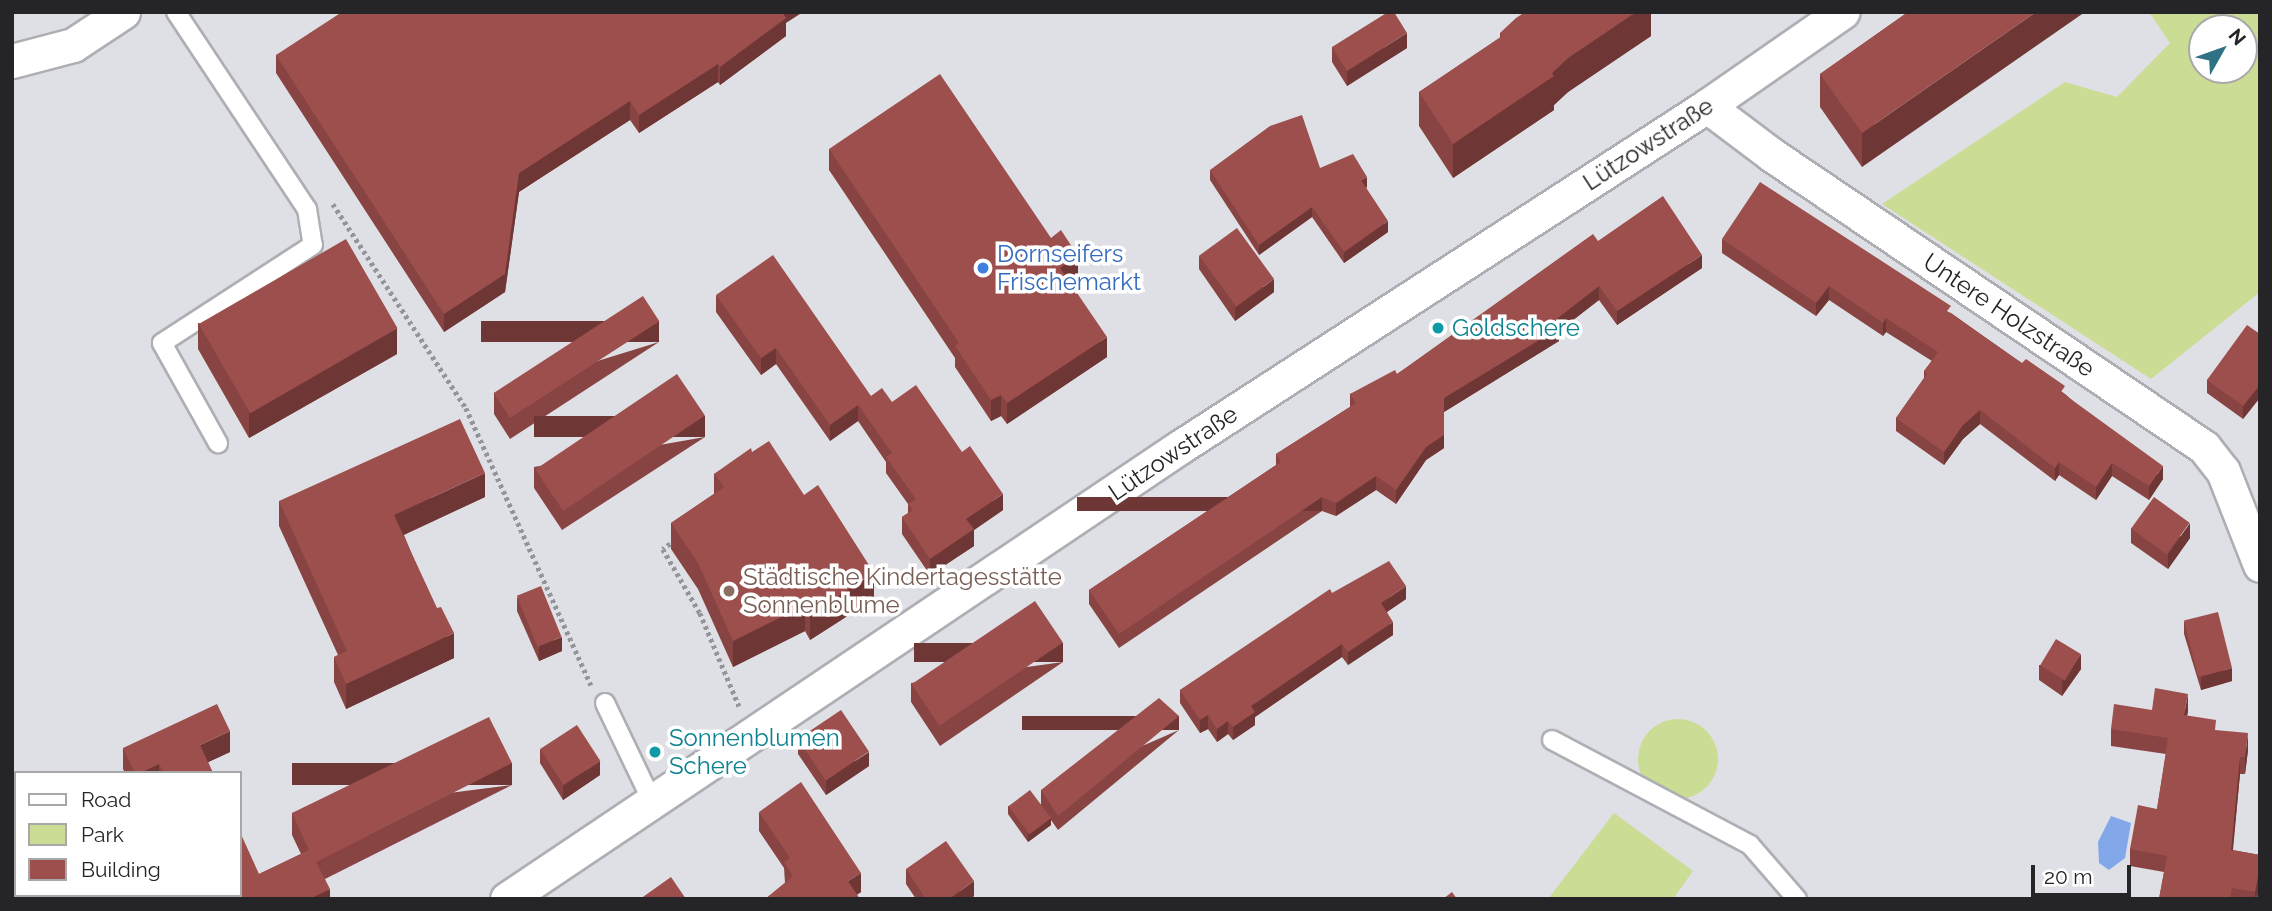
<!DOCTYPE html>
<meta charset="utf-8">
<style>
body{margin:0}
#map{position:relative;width:2272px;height:911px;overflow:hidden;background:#dfe0e5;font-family:Raleway,sans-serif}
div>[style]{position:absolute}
.green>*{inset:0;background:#cbdc94}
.round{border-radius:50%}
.water>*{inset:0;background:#82a8e9}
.path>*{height:4.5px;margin-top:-2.25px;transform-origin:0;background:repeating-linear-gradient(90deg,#959599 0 3.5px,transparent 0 7px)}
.roads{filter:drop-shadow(2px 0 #aeafb4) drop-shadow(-2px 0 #aeafb4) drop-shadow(0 2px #aeafb4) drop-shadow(0 -2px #aeafb4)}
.lane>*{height:18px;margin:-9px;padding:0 9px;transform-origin:9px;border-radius:9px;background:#fff}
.street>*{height:33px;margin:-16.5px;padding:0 16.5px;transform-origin:16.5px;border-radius:16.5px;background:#fff}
.wall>*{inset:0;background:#874442;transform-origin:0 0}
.shaded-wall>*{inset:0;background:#6e3736;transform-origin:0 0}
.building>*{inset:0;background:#9d4f4d;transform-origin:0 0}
.dots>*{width:19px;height:19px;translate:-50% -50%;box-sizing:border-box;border:4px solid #fff;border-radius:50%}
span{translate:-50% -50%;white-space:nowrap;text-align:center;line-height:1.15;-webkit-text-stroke:7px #fff;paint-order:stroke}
.street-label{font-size:24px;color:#252527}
.shop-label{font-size:24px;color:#366cbe}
.left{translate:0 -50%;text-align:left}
.culture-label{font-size:24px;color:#0d838f}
.education-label{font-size:24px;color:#785e54}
.frame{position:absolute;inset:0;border:14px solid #252527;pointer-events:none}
.legend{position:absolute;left:14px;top:771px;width:228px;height:126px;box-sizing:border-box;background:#fff;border:2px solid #a8a8a9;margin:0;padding:9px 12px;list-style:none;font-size:21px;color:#252527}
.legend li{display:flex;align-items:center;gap:14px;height:35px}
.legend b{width:35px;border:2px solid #a8a8a9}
.north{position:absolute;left:2188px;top:14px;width:70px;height:70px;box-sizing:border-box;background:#fff;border:2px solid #a8a8a9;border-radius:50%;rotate:50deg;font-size:19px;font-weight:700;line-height:28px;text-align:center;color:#252527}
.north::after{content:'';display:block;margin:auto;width:24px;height:32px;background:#2f7283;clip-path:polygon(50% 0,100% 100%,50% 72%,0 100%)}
.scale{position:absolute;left:2031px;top:865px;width:100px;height:32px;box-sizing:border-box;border:4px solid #252527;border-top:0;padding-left:9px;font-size:21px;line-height:24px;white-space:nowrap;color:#252527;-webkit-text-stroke:5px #fff;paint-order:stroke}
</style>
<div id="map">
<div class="green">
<div style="clip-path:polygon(evenodd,2149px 12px,2260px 12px,2260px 292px,2151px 379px,1882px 204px,2065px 82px,2117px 97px,2170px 43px,2149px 12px,2202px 28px,2244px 28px,2244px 70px,2202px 70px,2202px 28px)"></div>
<div class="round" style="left:1638px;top:719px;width:80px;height:80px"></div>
<div style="clip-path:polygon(1614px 813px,1693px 871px,1673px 899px,1548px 899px)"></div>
</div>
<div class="water">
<div style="clip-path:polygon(2111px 816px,2131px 823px,2125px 858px,2109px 870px,2099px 863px,2098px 842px)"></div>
</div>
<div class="path">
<div style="left:333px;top:204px;width:244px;rotate:56.9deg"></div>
<div style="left:466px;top:408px;width:304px;rotate:65.7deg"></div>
<div style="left:676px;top:540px;width:16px;rotate:145deg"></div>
<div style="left:663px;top:549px;width:74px;rotate:60deg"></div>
<div style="left:700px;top:613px;width:101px;rotate:67.2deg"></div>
</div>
<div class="roads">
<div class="lane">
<div style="left:176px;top:12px;width:237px;rotate:56.4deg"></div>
<div style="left:307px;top:209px;width:36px;rotate:81deg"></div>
<div style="left:313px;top:245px;width:180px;rotate:147deg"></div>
<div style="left:162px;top:343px;width:115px;rotate:60.8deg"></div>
<div style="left:605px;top:703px;width:111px;rotate:64.4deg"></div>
<div style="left:1552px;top:740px;width:224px;rotate:27.9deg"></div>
<div style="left:1750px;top:845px;width:72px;rotate:49deg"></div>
</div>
<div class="street">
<div style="left:12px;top:61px;width:63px;rotate:-14.7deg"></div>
<div style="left:73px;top:45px;width:60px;rotate:-33.4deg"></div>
<div style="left:1707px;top:106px;width:81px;rotate:37deg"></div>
<div style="left:1772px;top:155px;width:521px;rotate:34.06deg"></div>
<div style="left:2204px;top:447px;width:31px;rotate:52deg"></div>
<div style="left:2223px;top:471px;width:101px;rotate:68.5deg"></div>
<div style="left:507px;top:899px;width:811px;rotate:-33.89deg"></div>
<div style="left:1180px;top:447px;width:628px;rotate:-32.91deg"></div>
<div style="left:1707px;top:106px;width:165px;rotate:-34.8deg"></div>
</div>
</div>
<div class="wall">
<div style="clip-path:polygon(1651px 12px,1651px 36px,1568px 92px,1554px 105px,1554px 110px,1453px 178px,1419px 126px,1419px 92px,1500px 38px,1500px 33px)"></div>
<div style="clip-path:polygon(1908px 12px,1862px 167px,1820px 107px,1820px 74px)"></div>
<div style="clip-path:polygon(786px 23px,786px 36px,720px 85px,718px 82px,639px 133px,630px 120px,519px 192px,505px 292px,444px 332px,276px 73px,276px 55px)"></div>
<div style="clip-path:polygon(1332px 47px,1407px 48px,1347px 86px,1332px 62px)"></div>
<div style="clip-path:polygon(829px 149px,1051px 238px,1078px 276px,1070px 282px,1107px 357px,1007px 424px,1001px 416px,991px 421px,955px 367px,955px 358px,829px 170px)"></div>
<div style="clip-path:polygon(1320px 168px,1367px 187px,1366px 188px,1388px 232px,1344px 263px,1312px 217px,1259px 255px,1210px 180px,1210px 170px)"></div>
<div style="clip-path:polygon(1722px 239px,1951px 313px,2065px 394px,2163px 479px,2149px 500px,2112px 476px,2096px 500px,2059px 475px,2055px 481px,1980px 424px,1963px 439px,1944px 465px,1896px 431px,1896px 418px,1924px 378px,1924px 371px,1932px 361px,1886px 332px,1883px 336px,1829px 300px,1816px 316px,1722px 253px)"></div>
<div style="clip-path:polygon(1598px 241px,1702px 268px,1617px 325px,1599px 300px,1559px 331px,1559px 341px,1444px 412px,1444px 448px,1426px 460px,1396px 504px,1376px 490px,1336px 516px,1322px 511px,1119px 648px,1089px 604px,1089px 590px,1276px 465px,1276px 454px,1350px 407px,1350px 394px,1397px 374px)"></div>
<div style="clip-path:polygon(1199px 256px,1274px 292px,1235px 321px,1199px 269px)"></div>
<div style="clip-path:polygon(716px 295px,871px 396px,892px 402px,1003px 510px,974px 530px,974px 546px,930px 575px,902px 534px,902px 517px,908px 513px,908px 504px,886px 473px,886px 462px,858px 421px,830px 441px,776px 364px,761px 375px,716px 312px)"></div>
<div style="clip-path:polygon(198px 323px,397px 354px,249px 438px,198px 349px)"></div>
<div style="clip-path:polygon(2260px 334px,2260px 398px,2243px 419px,2207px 393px,2207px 380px)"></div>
<div style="clip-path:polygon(659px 342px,510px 439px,494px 414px,494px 393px)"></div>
<div style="clip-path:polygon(705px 437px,562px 530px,534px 488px,534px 467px)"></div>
<div style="clip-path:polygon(752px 452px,874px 599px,810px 640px,805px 631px,733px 667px,698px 589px,671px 549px,671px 523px,714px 494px,714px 474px)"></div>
<div style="clip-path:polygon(485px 497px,404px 535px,454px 658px,346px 709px,334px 682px,334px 657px,338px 655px,279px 526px,279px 501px)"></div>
<div style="clip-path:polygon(2131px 528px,2190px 538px,2168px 569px,2131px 543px)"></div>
<div style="clip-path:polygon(1332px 593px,1406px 599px,1387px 612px,1393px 635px,1348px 665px,1342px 657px,1255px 717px,1255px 725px,1233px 740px,1228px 734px,1217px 742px,1208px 729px,1200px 733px,1180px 703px,1180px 690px)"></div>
<div style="clip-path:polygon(517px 597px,562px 651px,539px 661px,517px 611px)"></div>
<div style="clip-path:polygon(2184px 621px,2232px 681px,2201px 690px,2184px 634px)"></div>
<div style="clip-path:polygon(1063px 662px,940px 746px,911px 702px,911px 683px)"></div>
<div style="clip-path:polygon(2039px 665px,2081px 669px,2062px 696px,2039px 680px)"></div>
<div style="clip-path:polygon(2152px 710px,2188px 711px,2187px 716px,2216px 731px,2248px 750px,2245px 774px,2240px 774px,2233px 850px,2260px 855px,2260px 883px,2257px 899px,2159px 899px,2164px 872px,2130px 866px,2130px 849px,2157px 809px,2166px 754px,2111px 746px,2111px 729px)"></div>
<div style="clip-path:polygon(1179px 730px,1058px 830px,1051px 820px,1051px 825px,1028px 842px,1008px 814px,1008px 806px,1041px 804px,1041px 790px)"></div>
<div style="clip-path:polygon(798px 739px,869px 766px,826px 795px,798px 754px)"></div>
<div style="clip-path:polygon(123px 748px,230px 752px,208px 762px,213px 773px,125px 773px,123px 769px)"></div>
<div style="clip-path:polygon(540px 749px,600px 775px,563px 800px,540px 763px)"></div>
<div style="clip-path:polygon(512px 785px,325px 879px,330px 899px,205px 899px,204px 895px,240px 895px,259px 874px,301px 854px,292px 835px,292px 813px)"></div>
<div style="clip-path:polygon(759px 812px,861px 892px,857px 894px,785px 883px,784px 868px,759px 831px)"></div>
<div style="clip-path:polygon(16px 860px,16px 895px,36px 895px,31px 899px,16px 899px,12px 893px,12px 862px)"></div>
<div style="clip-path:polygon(906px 869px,974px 896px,970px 899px,916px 899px,906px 884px)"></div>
<div style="left:49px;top:895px;width:70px;height:4px"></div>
</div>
<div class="shaded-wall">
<div style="clip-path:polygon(779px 12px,803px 12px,786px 23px,786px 36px,720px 85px,720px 67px)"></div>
<div style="clip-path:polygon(1636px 12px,1651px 12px,1651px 36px,1568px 92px,1554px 105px,1554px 110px,1453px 178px,1453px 144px,1552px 73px,1568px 58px)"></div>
<div style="clip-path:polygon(2036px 12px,2085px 12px,1862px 167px,1862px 133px)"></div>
<div style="clip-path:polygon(1407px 33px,1407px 48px,1347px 86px,1347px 71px)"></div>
<div style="clip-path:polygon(718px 64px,718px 82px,639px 133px,639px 115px)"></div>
<div style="clip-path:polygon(630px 101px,630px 120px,519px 192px,505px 292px,444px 332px,444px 314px,519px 173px)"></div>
<div style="clip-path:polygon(1367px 177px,1367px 187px,1361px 191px,1361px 180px)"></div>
<div style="clip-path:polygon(1312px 207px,1312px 217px,1259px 255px,1259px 245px)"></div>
<div style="clip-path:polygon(1388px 221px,1388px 232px,1344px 263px,1344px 252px)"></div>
<div style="clip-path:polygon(1702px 255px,1702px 268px,1617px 325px,1617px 311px)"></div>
<div style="clip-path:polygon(1078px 256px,1078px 276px,1060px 289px,1060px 268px)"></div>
<div style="clip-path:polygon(1274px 279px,1274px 292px,1235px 321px,1235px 308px)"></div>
<div style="clip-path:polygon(1599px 286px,1599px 300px,1559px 331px,1559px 341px,1444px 412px,1444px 398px,1554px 321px)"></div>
<div style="clip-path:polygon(1829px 286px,1829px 300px,1816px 316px,1816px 303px)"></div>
<div style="clip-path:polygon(1886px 318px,1886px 332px,1883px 336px,1883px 323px)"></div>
<div style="left:659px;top:321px;width:21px;height:178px;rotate:90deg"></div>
<div style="clip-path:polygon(397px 328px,397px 354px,249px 438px,249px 412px)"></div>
<div style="clip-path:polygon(1107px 337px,1107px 357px,1007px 424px,1007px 403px)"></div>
<div style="clip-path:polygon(776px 348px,776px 364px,761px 375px,761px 358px)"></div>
<div style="clip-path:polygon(2259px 385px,2259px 398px,2243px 419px,2243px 406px)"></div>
<div style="clip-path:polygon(1001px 395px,1001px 416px,991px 421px,991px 400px)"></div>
<div style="clip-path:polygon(858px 405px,858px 421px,830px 441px,830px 425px)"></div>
<div style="clip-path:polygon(1980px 410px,1980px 424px,1963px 439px,1944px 465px,1944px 452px,1963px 425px)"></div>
<div style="left:705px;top:416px;width:21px;height:171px;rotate:90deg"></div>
<div style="clip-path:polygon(1444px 435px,1444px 448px,1426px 460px,1396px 504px,1396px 490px,1426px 447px)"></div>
<div style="clip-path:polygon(2059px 462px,2059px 475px,2055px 481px,2055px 468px)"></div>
<div style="clip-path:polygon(2112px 463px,2112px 476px,2096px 500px,2096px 487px)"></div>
<div style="clip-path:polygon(2163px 466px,2163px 479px,2149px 500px,2149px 486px)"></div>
<div style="clip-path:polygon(485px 473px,485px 497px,394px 539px,394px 515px)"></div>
<div style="clip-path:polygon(1376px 476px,1376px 490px,1336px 516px,1336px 503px)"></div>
<div style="clip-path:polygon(1003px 494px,1003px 510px,974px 530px,974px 546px,930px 575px,930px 559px,966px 519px)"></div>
<div style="left:1322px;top:497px;width:14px;height:245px;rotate:90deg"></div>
<div style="clip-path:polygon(2190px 523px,2190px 538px,2168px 569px,2168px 554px)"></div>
<div style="clip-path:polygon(874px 573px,874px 599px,810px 640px,810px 614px)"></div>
<div style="clip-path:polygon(1406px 586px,1406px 599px,1381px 616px,1381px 603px)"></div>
<div style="clip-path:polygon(805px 605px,805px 631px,733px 667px,733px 641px)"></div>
<div style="clip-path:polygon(1393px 622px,1393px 635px,1348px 665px,1348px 652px)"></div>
<div style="clip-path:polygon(454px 633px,454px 658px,346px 709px,346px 684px)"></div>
<div style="clip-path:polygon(562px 637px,562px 651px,539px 661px,539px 646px)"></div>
<div style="left:1063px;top:643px;width:19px;height:149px;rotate:90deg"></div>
<div style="clip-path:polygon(1342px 644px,1342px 657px,1255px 717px,1255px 725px,1233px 740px,1233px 727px,1251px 706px)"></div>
<div style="clip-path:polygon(2081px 654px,2081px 669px,2062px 696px,2062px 681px)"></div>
<div style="clip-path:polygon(2232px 668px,2232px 681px,2201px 690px,2201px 677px)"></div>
<div style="clip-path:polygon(2188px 694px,2188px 711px,2184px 731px,2184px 715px)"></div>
<div style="clip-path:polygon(1208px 715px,1208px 729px,1200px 733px,1200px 720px)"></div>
<div style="left:1179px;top:716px;width:14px;height:157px;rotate:90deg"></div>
<div style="clip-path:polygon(1228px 721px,1228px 734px,1217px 742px,1217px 729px)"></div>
<div style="clip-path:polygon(230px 731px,230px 752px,200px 766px,200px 745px)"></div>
<div style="clip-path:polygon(2248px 733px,2248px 750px,2245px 774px,2245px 757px)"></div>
<div style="clip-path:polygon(869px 752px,869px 766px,826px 795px,826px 780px)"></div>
<div style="clip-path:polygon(2240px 757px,2240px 774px,2231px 866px,2231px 850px)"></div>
<div style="clip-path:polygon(600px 761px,600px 775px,563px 800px,563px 785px)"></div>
<div style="left:512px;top:763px;width:22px;height:220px;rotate:90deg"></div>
<div style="clip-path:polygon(159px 764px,159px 773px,140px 773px)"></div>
<div style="clip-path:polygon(1051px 818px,1051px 825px,1028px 842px,1028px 834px)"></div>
<div style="clip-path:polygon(2260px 866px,2260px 883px,2257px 899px,2255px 899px,2255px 892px)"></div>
<div style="clip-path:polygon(861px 873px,861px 892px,851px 899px,848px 881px)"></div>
<div style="clip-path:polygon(974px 881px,974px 896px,970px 899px,949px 899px)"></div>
<div style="clip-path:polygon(330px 889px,330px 899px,309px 899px)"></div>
<div style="clip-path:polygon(20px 895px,36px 895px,31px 899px,20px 899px)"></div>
<div style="clip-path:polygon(97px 895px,119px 895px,113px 899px,91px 899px)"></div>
</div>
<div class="building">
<div style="clip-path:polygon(342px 12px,782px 12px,786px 18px,720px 67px,718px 64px,639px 115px,630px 101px,519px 173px,505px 274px,444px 314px,276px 55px)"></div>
<div style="clip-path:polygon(1388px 12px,1394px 12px,1407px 33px,1347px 71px,1332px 47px)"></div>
<div style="clip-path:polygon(1525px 12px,1636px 12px,1568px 58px,1552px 73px,1554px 76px,1453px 144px,1419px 92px,1502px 36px,1500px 33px,1516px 18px)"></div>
<div style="clip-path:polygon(1908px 12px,2036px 12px,1862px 133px,1820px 74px)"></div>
<div style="clip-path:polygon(940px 74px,1051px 238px,1061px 230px,1078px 256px,1060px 268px,1107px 337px,1007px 403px,1001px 395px,991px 400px,955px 346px,959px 343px,829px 149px)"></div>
<div style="clip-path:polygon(1302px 115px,1320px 168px,1353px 154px,1367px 177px,1361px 180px,1388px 221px,1344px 252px,1312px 207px,1259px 245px,1210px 170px,1270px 126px)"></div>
<div style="clip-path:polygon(1760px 182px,1951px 306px,1947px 311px,2022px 363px,2026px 359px,2065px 386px,2061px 392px,2163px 466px,2149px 486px,2112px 463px,2096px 487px,2059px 462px,2055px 468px,1980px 410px,1963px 425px,1944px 452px,1896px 418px,1927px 374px,1924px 371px,1938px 352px,1886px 318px,1883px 323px,1829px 286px,1816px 303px,1722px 239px)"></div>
<div style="clip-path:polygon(1663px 196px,1702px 255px,1617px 311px,1599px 286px,1554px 321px,1559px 328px,1444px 398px,1444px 435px,1426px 447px,1396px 490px,1376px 476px,1336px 503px,1322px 497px,1119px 634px,1089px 590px,1281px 462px,1276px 454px,1356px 403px,1350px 394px,1395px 370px,1397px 374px,1593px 234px,1598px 241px)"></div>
<div style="left:1237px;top:228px;width:63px;height:47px;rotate:54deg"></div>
<div style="left:346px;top:239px;width:103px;height:170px;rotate:60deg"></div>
<div style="clip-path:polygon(773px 255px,871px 396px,882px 388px,892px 402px,916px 385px,962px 452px,970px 446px,1003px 494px,966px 519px,974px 529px,930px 559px,902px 517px,913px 510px,908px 504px,916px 499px,886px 457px,892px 453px,858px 405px,830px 425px,776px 348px,761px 358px,716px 295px)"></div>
<div style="left:643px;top:296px;width:30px;height:178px;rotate:57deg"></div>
<div style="clip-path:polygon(2247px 325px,2260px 334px,2260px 385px,2243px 406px,2207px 380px)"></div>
<div style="left:677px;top:374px;width:50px;height:171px;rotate:56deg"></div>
<div style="clip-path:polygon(460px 419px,485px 473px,394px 515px,437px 608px,441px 607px,454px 633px,346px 684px,334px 657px,347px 651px,279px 501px)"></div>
<div style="clip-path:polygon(769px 441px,804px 495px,818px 485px,874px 573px,810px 614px,805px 605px,733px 641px,698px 563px,671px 523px,724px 487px,714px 474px,751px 448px,752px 452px)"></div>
<div style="left:2154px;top:497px;width:44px;height:39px;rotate:36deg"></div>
<div style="clip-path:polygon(1389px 561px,1406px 586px,1381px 603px,1393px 622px,1348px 652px,1342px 644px,1251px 706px,1255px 712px,1233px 727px,1228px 721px,1217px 729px,1208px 715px,1200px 720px,1180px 690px,1330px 589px,1332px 593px)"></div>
<div style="left:541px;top:586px;width:55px;height:26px;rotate:68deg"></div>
<div style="left:1035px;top:601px;width:50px;height:149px;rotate:56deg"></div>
<div style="left:2218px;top:612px;width:58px;height:35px;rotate:76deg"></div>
<div style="left:2056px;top:639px;width:29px;height:31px;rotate:31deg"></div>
<div style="clip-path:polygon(2155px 688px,2188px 694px,2184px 715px,2216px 720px,2215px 730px,2248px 733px,2245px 757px,2240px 757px,2231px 850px,2260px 855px,2260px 866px,2255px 892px,2232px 888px,2230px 899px,2159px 899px,2167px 856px,2130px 849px,2138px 805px,2157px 809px,2168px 738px,2111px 729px,2114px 704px,2152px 710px)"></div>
<div style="clip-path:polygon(1159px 698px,1179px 716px,1058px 816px,1041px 790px)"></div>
<div style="clip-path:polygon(217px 704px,230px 731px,200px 745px,213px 773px,164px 773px,159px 764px,140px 773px,135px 773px,123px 748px)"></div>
<div style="left:841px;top:710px;width:50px;height:52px;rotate:56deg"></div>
<div style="clip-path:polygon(489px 717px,512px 763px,316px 862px,330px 889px,309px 899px,216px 899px,214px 895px,240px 895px,240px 832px,259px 874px,309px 850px,292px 813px)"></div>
<div style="left:577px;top:725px;width:43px;height:44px;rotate:57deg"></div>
<div style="clip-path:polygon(801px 782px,861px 873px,848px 881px,860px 899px,765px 899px,793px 876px,784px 862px,790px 858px,759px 812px)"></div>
<div style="left:1030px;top:790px;width:35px;height:27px;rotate:53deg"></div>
<div style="clip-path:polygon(946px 841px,974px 881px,949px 899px,926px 899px,906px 869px)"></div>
<div style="clip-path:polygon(16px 860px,16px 885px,12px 879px,12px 862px)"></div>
<div style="clip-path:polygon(671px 877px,686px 899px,640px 899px)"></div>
<div style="clip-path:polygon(1452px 892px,1457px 899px,1443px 899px)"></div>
<div style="clip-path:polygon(57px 895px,97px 895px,91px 899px,59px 899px)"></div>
</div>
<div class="dots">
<div style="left:983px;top:268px;background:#3f7fe0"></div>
<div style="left:1438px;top:328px;background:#0f9aa8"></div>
<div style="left:729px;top:591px;background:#8d6e63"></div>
<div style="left:655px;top:752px;background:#0f9aa8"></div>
</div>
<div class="street-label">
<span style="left:1648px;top:144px;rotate:-33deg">Lützowstraße</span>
<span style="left:2009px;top:315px;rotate:34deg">Untere Holzstraße</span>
<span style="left:1173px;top:453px;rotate:-34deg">Lützowstraße</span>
</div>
<div class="shop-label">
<span class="left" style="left:997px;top:268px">Dornseifers<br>Frischemarkt</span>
</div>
<div class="culture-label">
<span class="left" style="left:1452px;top:328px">Goldschere</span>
<span class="left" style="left:669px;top:752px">Sonnenblumen<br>Schere</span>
</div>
<div class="education-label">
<span class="left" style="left:743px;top:591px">Städtische Kindertagesstätte<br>Sonnenblume</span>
</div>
<div class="frame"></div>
<ul class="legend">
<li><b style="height:9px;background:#fff"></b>Road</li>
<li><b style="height:19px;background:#cbdc94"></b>Park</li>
<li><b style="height:19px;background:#9d4f4d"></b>Building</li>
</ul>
<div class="north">N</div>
<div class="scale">20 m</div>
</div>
